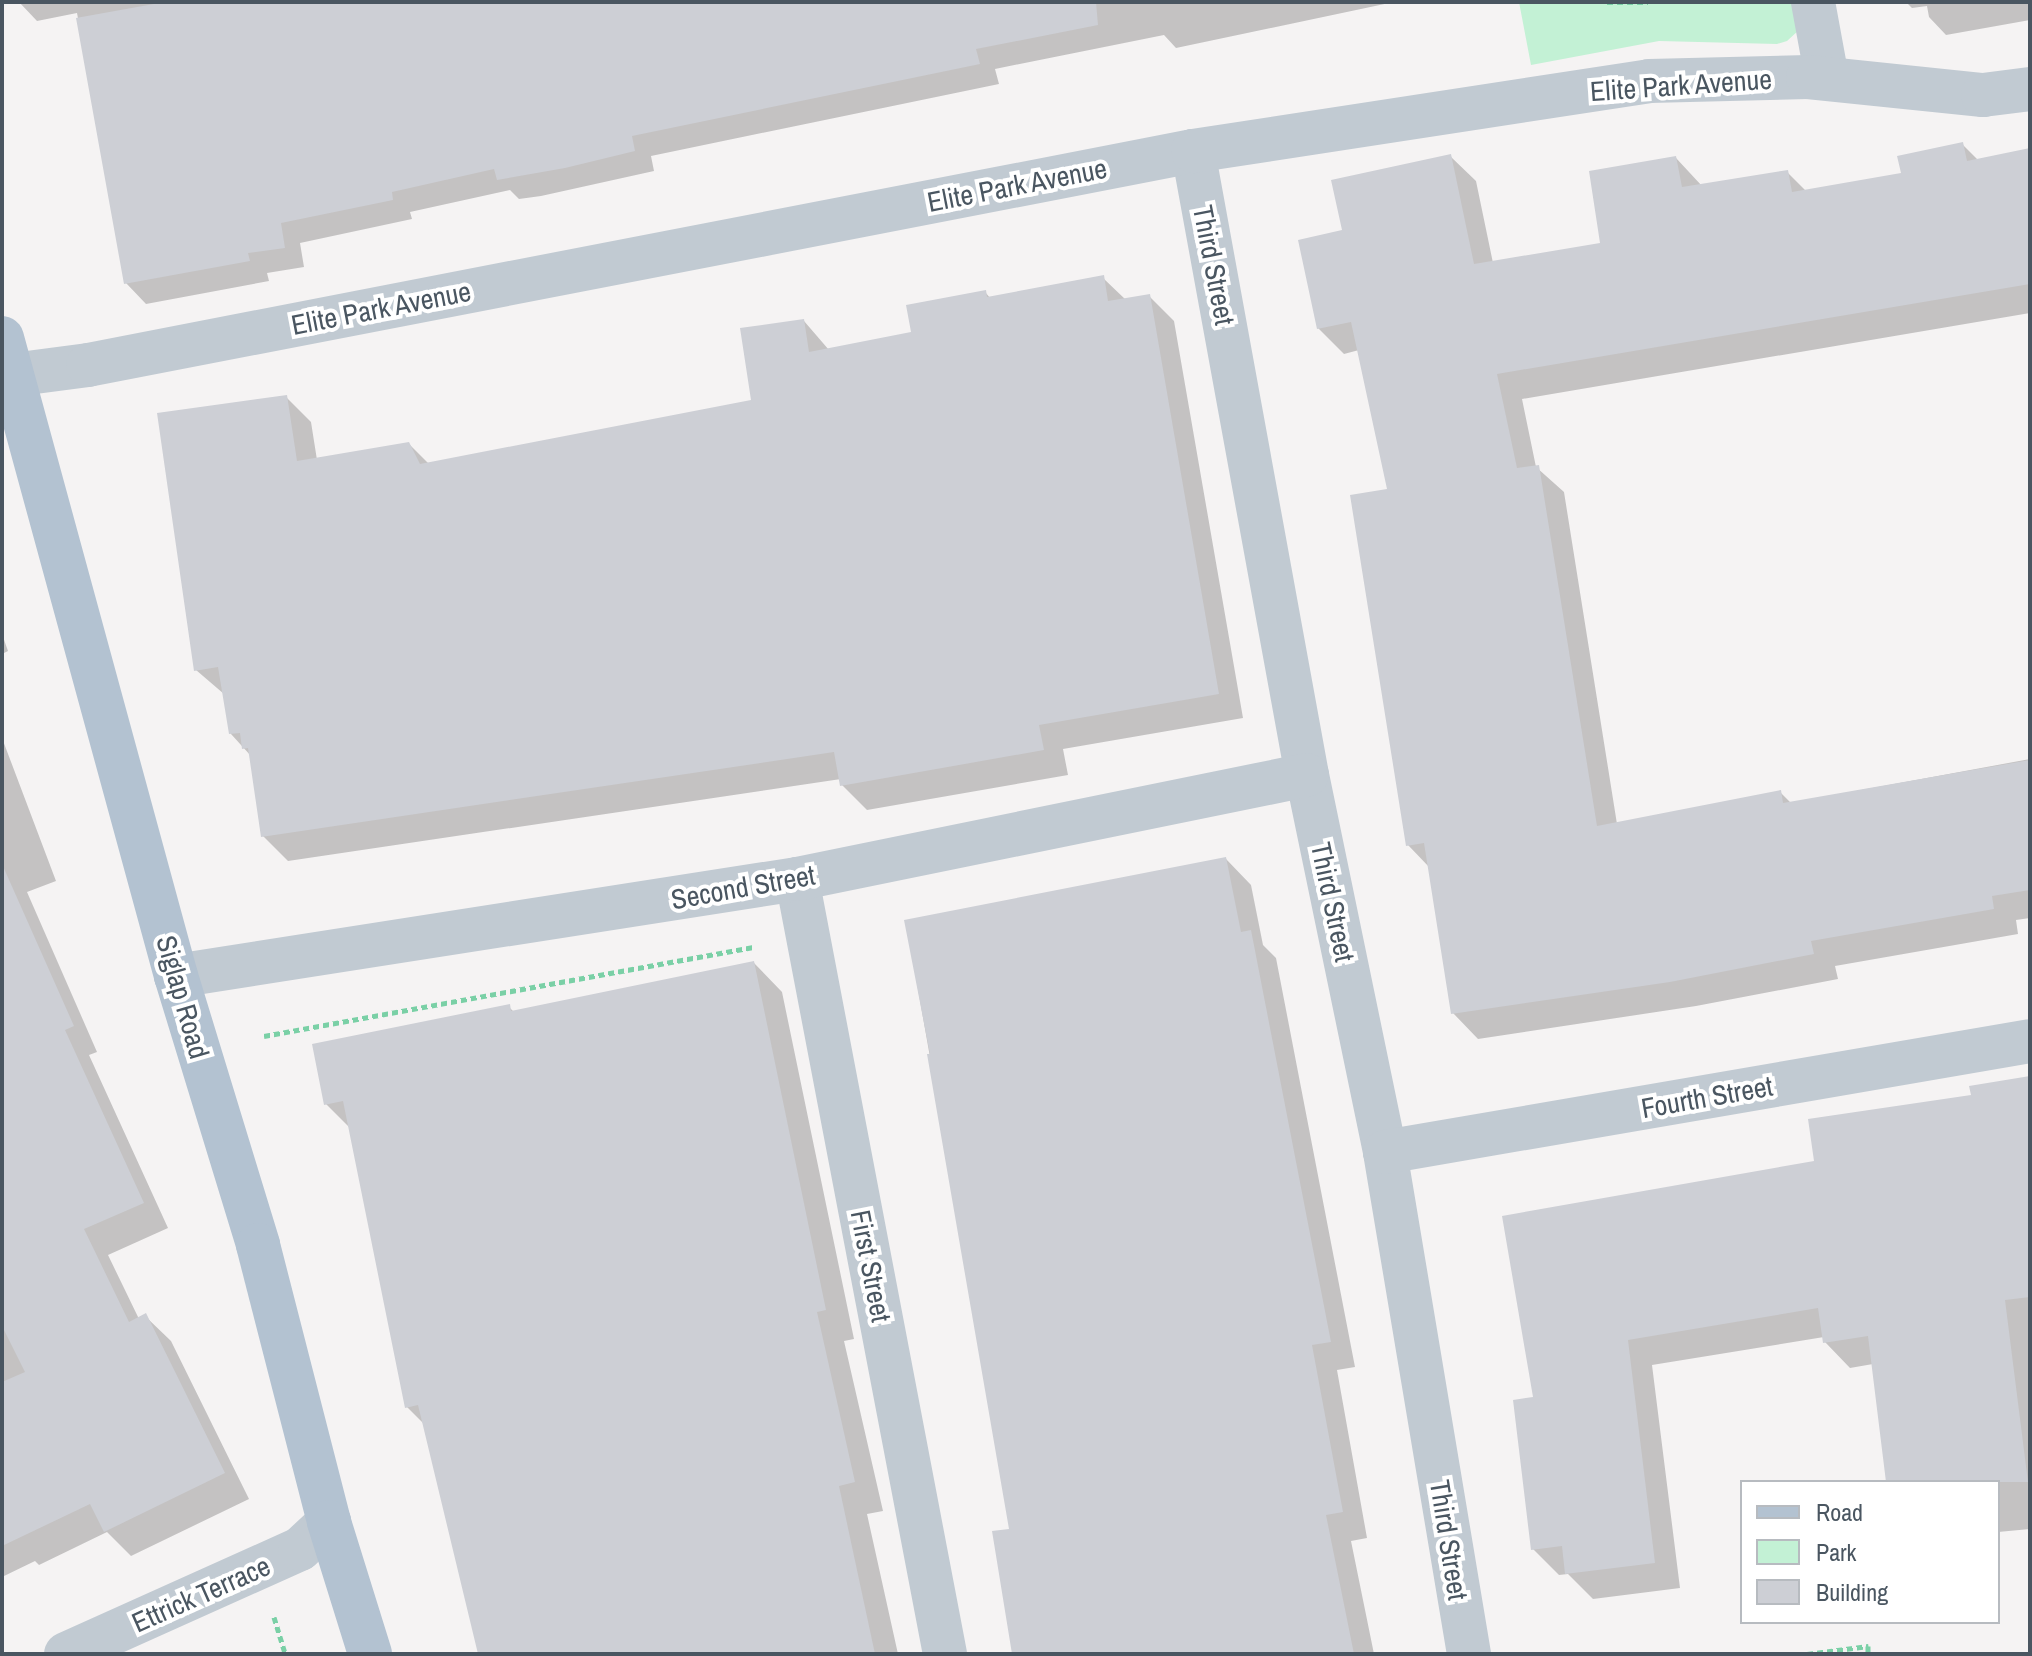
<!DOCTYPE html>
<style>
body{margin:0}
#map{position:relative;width:2032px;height:1656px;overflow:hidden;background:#f5f3f3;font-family:"Archivo Narrow",sans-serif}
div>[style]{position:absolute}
.green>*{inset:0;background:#c3f1d5}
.shadow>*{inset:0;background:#0003}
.building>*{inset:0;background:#cdcfd5}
.path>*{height:5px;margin-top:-2.5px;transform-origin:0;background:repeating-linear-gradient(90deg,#7ad0a6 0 6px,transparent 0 10px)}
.minor>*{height:44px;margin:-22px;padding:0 22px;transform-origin:22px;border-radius:22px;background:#c1cad2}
.major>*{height:44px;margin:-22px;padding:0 22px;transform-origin:22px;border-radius:22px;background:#b3c2d1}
span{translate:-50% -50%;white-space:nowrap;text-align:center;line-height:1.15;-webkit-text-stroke:8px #fff;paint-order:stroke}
.street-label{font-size:28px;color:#4a5661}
.frame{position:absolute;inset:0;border:4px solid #4a5661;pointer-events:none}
.legend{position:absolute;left:1740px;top:1480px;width:260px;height:144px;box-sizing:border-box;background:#fff;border:2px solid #b7bbc0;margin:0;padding:10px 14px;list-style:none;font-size:24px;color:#4a5661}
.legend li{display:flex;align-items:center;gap:16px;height:40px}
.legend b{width:40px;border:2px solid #b7bbc0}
</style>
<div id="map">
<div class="green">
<div style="clip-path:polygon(1519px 2px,1803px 2px,1799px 30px,1787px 41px,1777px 44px,1659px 41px,1531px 65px)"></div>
</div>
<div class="shadow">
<div style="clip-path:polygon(19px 2px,1394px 2px,1176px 48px,1164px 35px,995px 69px,999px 84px,651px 156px,654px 171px,541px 196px,519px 199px,510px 190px,410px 212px,412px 219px,300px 243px,304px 267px,267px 273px,269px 281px,146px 304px,126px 283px,77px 13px,37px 21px)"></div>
<div style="clip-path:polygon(1906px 2px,2030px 2px,2030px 20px,1946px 35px,1929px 17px,1927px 6px,1912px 8px)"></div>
<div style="clip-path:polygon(1962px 144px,1979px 161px,2030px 150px,2030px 313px,1522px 399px,1536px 467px,1564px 492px,1617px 824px,1780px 792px,1791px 803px,2030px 759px,2030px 918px,2016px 920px,2018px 934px,1835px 966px,1838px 979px,1696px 1006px,1478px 1039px,1453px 1013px,1430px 868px,1408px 845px,1390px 491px,1359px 350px,1344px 354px,1318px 328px,1344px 231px,1450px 156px,1476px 181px,1493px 263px,1602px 244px,1676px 158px,1702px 186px,1787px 172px,1806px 191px,1903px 174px)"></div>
<div style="clip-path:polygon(1103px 278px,1126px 300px,1149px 296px,1174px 321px,1243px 718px,1063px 749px,1068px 775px,867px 810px,842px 785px,841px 779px,288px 861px,263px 836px,251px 756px,231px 734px,224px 694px,196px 670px,286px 397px,311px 422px,317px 460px,409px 444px,429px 464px,753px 402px,804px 321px,829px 350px,913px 334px,985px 292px,991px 299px)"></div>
<div style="clip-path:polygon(2px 634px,8px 651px,2px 654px)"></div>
<div style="clip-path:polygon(2px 738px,56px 881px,27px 892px,97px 1052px,89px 1055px,168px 1228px,108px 1255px,139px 1319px,145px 1316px,171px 1341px,249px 1499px,131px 1556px,107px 1532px,39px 1565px,35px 1561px,2px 1577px)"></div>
<div style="clip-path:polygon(1226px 859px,1251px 885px,1263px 945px,1276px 958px,1355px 1367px,1337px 1370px,1367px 1538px,1351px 1541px,1374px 1654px,1035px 1654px,906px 921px)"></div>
<div style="clip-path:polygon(754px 963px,782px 992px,854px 1339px,844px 1341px,883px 1511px,867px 1514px,898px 1654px,480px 1654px,424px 1424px,407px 1407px,351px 1129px,326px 1104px,509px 1007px,514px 1012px)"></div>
<div style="clip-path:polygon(2030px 1078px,2030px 1529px,1998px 1532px,1998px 1482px,1888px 1482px,1873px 1364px,1850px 1368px,1825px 1342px,1824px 1337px,1652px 1365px,1680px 1588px,1593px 1599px,1568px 1574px,1559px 1575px,1533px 1549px,1535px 1399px,1817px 1162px,1973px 1097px)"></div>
</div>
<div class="building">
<div style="clip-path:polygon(165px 2px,1096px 2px,1098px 25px,976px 49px,980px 64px,632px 136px,635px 151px,565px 168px,497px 180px,494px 169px,392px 192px,393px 200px,281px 223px,285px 248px,248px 253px,250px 261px,124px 284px,76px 18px)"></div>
<div style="clip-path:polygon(1963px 142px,1967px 161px,2030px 148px,2030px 284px,1497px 374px,1517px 468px,1539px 465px,1597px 826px,1781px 790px,1783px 803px,2030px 760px,2030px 890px,1992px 896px,1994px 909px,1811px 941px,1814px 954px,1670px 982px,1451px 1014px,1424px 843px,1406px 846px,1350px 495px,1387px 489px,1351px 322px,1317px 329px,1298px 240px,1342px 230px,1331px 180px,1451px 154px,1474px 264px,1600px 243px,1589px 171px,1676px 156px,1682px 187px,1788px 170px,1792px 192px,1901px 173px,1897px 156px)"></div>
<div style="clip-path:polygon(1104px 275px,1108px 301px,1150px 294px,1219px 694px,1039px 725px,1044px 750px,840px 786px,834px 752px,261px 837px,248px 748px,242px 749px,240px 733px,229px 734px,218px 667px,194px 671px,157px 413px,287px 395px,297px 461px,409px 442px,420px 464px,751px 400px,740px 328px,804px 319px,809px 352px,911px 332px,906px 305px,986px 290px,987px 297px)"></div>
<div style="clip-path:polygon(1226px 857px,1241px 932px,1251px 930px,1331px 1342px,1312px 1345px,1343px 1512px,1326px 1515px,1354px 1654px,1012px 1654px,992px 1531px,1009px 1529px,927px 1054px,930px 1054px,904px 920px)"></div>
<div style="clip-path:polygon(2px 864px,74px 1026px,65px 1030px,144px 1203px,84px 1229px,129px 1322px,146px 1313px,225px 1473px,104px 1532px,90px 1504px,2px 1546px,2px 1382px,25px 1372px,2px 1326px)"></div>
<div style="clip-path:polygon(754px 961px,826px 1310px,817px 1312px,855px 1482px,839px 1486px,875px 1654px,478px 1654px,418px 1405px,405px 1408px,343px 1101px,324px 1105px,312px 1044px,510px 1004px,511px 1011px)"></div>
<div style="clip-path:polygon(2030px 1076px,2030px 1297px,2005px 1300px,2028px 1482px,1886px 1482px,1868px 1336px,1823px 1343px,1818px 1308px,1628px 1340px,1655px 1563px,1565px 1574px,1562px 1546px,1531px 1550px,1513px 1400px,1533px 1397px,1502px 1216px,1814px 1161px,1808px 1119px,1971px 1095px,1969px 1086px)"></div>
</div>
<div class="path">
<div style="left:1607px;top:2px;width:41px"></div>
<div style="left:264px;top:1036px;width:499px;rotate:-10.3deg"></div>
<div style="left:274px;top:1617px;width:39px;rotate:73deg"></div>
<div style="left:1807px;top:1654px;width:62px;rotate:-7.5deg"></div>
<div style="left:1868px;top:1646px;width:8px;rotate:90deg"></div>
</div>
<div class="minor">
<div style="left:1813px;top:2px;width:77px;rotate:79.6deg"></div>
<div style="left:1193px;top:151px;width:634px;rotate:79.65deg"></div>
<div style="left:1307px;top:775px;width:385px;rotate:78.3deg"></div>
<div style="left:1385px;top:1152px;width:509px;rotate:80.5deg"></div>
<div style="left:12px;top:375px;width:77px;rotate:-7.5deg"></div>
<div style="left:88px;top:365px;width:1126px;rotate:-10.96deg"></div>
<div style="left:1193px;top:151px;width:461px;rotate:-8.7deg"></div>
<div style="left:1649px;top:81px;width:159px;rotate:-1.4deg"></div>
<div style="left:1808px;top:77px;width:176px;rotate:5.9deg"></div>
<div style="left:1983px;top:95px;width:47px;rotate:-7.3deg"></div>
<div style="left:797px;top:879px;width:789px;rotate:79.19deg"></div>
<div style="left:176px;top:976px;width:629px;rotate:-8.88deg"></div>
<div style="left:797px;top:879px;width:520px;rotate:-11.53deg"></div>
<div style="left:1385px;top:1152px;width:654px;rotate:-9.76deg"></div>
<div style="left:66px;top:1654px;width:256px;rotate:-24.2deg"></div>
<div style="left:300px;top:1549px;width:40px;rotate:-43deg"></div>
</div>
<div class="major">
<div style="left:2px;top:338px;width:661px;rotate:74.74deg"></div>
<div style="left:176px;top:976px;width:281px;rotate:73deg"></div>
<div style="left:258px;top:1245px;width:286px;rotate:75.6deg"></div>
<div style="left:329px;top:1522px;width:138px;rotate:72.7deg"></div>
</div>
<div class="street-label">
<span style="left:1681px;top:85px;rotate:-4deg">Elite Park Avenue</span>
<span style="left:1017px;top:185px;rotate:-11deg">Elite Park Avenue</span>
<span style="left:1214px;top:265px;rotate:79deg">Third Street</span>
<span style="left:381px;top:308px;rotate:-11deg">Elite Park Avenue</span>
<span style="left:743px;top:887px;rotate:-10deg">Second Street</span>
<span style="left:1333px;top:902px;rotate:78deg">Third Street</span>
<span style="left:183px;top:997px;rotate:74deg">Siglap Road</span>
<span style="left:1707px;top:1097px;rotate:-10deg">Fourth Street</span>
<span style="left:871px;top:1266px;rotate:79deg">First Street</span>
<span style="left:1449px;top:1540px;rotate:81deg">Third Street</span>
<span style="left:201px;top:1594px;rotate:-24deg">Ettrick Terrace</span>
</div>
<div class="frame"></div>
<ul class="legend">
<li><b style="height:10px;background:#b3c2d1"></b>Road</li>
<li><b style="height:22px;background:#c3f1d5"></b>Park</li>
<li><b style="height:22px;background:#cdcfd5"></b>Building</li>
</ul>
</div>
